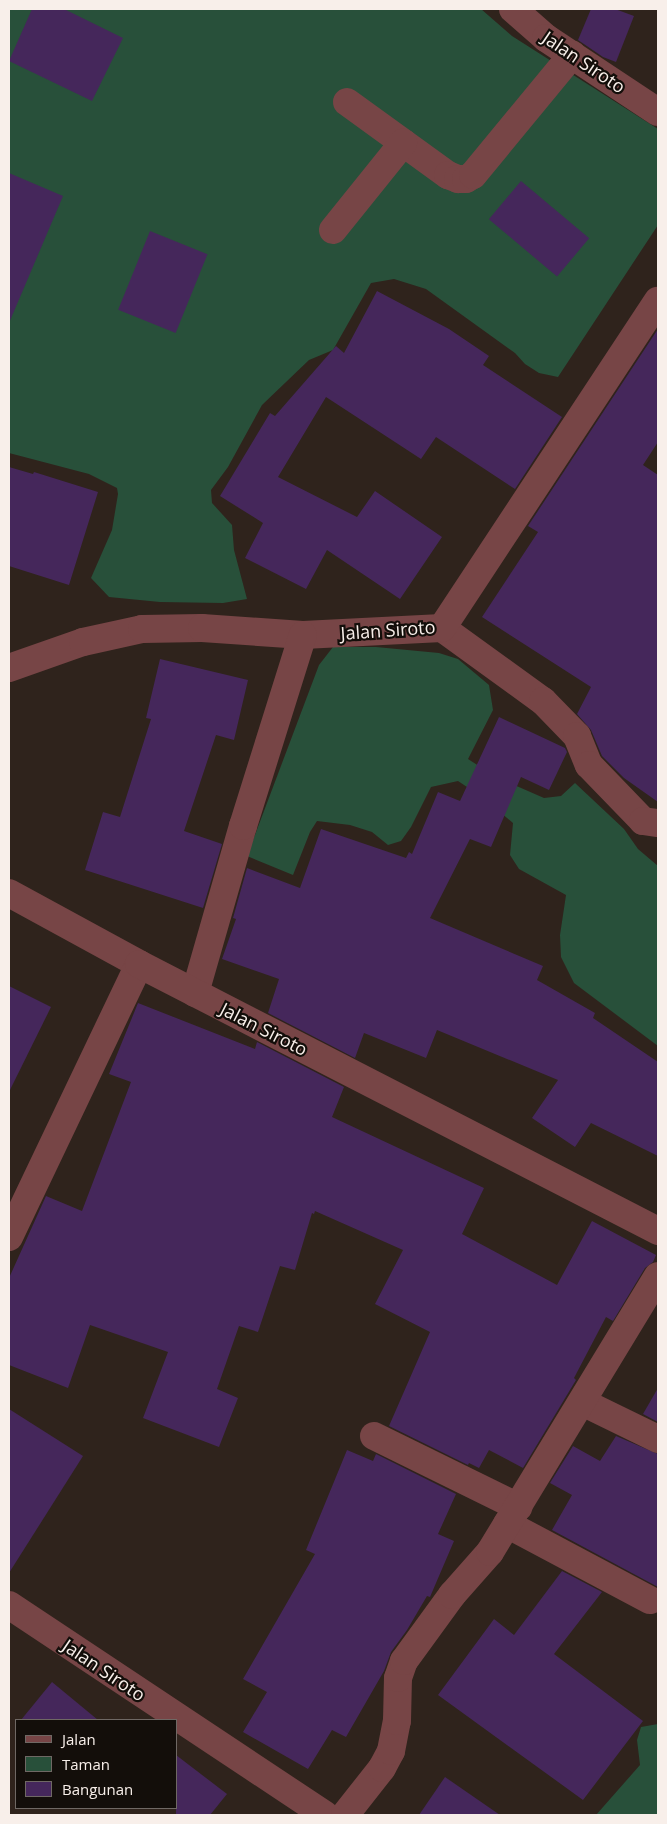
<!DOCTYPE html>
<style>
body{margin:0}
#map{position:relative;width:667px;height:1824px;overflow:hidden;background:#2f231c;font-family:"Open Sans",sans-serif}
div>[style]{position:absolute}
.green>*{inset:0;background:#28503a}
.building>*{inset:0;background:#45275b;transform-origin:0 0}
.minor>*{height:28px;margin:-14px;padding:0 14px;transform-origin:14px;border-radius:14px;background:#774546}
span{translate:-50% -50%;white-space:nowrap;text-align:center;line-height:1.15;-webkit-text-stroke:4.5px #130e0a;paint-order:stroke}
.street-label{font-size:18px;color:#f8efea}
.frame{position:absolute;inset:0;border:10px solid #f8efea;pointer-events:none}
.legend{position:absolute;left:15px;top:1719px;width:162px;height:90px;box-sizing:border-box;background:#130e0a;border:1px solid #6f6864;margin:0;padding:6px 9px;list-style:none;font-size:15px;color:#f8efea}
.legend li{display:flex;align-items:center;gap:10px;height:25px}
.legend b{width:25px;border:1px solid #6f6864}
</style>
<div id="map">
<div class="green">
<div style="clip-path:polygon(9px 9px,481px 9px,512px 36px,658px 129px,658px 225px,558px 377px,539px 373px,525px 364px,515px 353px,426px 289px,394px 279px,371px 283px,333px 350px,309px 360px,262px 405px,228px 467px,211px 490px,212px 503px,232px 525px,234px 550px,247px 599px,223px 603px,160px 602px,109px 597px,91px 578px,112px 530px,118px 494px,117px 488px,89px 474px,9px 453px)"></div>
<div style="clip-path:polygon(333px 647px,376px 647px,439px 653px,458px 659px,489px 685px,493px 710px,468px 759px,496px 777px,544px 798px,561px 796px,575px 783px,624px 829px,638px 849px,658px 866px,658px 1046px,574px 983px,561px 957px,560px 935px,566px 895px,519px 869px,510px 855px,513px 823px,482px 797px,458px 781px,431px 787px,411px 827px,401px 841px,388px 845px,372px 832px,350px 825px,317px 821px,310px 832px,293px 875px,247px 856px,319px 665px)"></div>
<div style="clip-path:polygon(658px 1724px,658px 1815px,596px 1815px,640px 1765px,637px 1740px,641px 1727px)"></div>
</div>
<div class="building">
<div style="clip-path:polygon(32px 9px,64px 9px,123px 38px,92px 101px,9px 61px)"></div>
<div style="clip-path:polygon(591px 9px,615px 9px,634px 16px,616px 62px,603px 57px,578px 40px)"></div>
<div style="clip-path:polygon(9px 173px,63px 196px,9px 323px)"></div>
<div style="left:521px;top:181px;width:89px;height:50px;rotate:40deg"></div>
<div style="left:150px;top:231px;width:62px;height:85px;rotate:22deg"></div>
<div style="clip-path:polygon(377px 291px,449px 329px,489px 356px,483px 365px,562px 417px,515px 489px,436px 437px,421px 459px,326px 397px,278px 477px,357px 517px,375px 491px,442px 537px,400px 599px,327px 550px,306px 589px,245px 558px,263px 523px,220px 496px,270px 413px,275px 416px,336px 346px,344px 353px)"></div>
<div style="clip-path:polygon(658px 329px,658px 442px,643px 465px,658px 475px,658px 802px,624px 778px,602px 756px,591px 730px,577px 714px,591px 687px,482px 617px,538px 532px,528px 526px)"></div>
<div style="clip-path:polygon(9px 467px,33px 474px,34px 472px,98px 492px,69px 585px,9px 566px)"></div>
<div style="clip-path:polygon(160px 659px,248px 680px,234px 740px,216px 735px,184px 831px,222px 844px,203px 908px,85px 870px,103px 812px,120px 817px,151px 719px,146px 718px)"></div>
<div style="clip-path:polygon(499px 717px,565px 748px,567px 752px,549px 790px,521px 777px,491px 847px,470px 839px,430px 918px,543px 966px,537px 980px,595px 1013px,593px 1018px,658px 1062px,658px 1156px,591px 1123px,575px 1147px,532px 1118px,558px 1080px,437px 1030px,426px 1058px,364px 1033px,355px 1058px,268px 1013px,279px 979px,222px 959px,236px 919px,233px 918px,247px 868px,300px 888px,321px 829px,406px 858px,409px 852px,412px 854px,438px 792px,460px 801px)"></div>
<div style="clip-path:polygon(9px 986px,51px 1007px,9px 1092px)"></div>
<div style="clip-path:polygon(138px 1003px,255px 1049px,257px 1042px,344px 1087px,332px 1117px,484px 1188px,462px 1234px,557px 1285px,592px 1221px,656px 1255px,653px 1262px,645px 1268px,613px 1321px,606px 1317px,574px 1378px,576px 1380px,523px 1468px,489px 1450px,479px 1468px,469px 1463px,468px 1465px,389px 1426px,430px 1332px,375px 1304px,403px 1250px,315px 1211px,314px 1214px,312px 1213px,295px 1270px,280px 1266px,258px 1332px,239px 1326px,217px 1389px,238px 1398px,219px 1447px,143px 1418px,168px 1352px,90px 1325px,68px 1388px,9px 1365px,9px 1278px,46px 1196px,82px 1211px,131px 1082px,109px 1074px)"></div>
<div style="clip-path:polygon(658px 1388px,658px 1422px,643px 1414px)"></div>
<div style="clip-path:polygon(9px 1409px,83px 1456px,9px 1573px)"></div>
<div style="clip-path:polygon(616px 1436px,658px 1454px,658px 1587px,552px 1530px,572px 1495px,550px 1483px,573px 1446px,600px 1461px)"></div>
<div style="clip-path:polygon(347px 1450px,373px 1461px,376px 1454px,456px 1494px,438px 1534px,454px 1541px,430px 1597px,427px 1596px,407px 1630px,391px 1652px,384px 1671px,346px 1737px,332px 1730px,308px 1769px,243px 1732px,267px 1692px,243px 1679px,315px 1554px,306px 1550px)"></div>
<div style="clip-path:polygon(562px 1571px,602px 1592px,554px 1654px,643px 1721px,583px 1800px,438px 1695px,494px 1619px,514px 1635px)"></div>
<div style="clip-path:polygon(52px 1682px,98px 1720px,21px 1720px)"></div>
<div style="clip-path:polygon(176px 1755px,227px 1794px,210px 1815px,176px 1815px)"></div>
<div style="clip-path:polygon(445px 1777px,500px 1815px,419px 1815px)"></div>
</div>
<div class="minor">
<div style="left:513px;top:9px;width:44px;rotate:41.3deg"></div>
<div style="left:546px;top:38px;width:134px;rotate:33.5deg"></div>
<div style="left:347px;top:102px;width:125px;rotate:35.9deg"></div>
<div style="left:448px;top:175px;width:11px;rotate:22deg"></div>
<div style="left:458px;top:179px;width:8px"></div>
<div style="left:466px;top:179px;width:8px;rotate:-30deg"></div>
<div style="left:473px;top:175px;width:156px;rotate:-50.5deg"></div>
<div style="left:333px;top:230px;width:112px;rotate:-51.2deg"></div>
<div style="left:442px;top:628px;width:125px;rotate:35.9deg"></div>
<div style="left:543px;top:701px;width:49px;rotate:45.8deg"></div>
<div style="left:577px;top:736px;width:31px;rotate:68deg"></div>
<div style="left:589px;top:765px;width:78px;rotate:46deg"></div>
<div style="left:643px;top:821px;width:15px;rotate:8deg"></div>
<div style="left:9px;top:668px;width:78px;rotate:-19.4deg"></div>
<div style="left:83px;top:642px;width:60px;rotate:-12.4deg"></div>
<div style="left:142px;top:629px;width:60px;rotate:-1deg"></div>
<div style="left:202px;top:628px;width:101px;rotate:4deg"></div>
<div style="left:303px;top:635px;width:139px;rotate:-2.9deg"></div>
<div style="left:442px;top:628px;width:392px;rotate:-56.6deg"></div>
<div style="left:9px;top:893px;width:148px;rotate:28.6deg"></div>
<div style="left:195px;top:993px;width:174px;rotate:-74deg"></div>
<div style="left:243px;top:826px;width:200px;rotate:-72.6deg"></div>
<div style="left:9px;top:1237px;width:302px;rotate:-64.5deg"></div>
<div style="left:139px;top:964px;width:584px;rotate:27.22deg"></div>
<div style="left:582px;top:1402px;width:85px;rotate:26deg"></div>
<div style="left:374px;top:1436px;width:161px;rotate:26.2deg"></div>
<div style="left:507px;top:1524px;width:162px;rotate:28deg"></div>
<div style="left:9px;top:1605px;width:379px;rotate:33.6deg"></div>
<div style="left:345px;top:1815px;width:60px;rotate:-51.8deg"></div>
<div style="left:382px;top:1768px;width:19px;rotate:-62deg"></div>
<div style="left:391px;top:1751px;width:31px;rotate:-79deg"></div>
<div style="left:397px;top:1721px;width:43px;rotate:-88.7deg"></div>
<div style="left:398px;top:1678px;width:18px;rotate:-71deg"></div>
<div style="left:404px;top:1661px;width:82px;rotate:-54deg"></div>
<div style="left:452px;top:1595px;width:57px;rotate:-48.5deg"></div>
<div style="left:490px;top:1552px;width:323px;rotate:-58.7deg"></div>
</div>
<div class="street-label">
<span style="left:584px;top:62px;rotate:34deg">Jalan Siroto</span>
<span style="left:388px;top:630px;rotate:-4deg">Jalan Siroto</span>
<span style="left:264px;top:1029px;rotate:27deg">Jalan Siroto</span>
<span style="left:104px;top:1670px;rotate:34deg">Jalan Siroto</span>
</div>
<div class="frame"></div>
<ul class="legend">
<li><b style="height:6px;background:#774546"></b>Jalan</li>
<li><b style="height:14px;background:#28503a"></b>Taman</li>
<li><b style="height:14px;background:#45275b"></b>Bangunan</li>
</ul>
</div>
